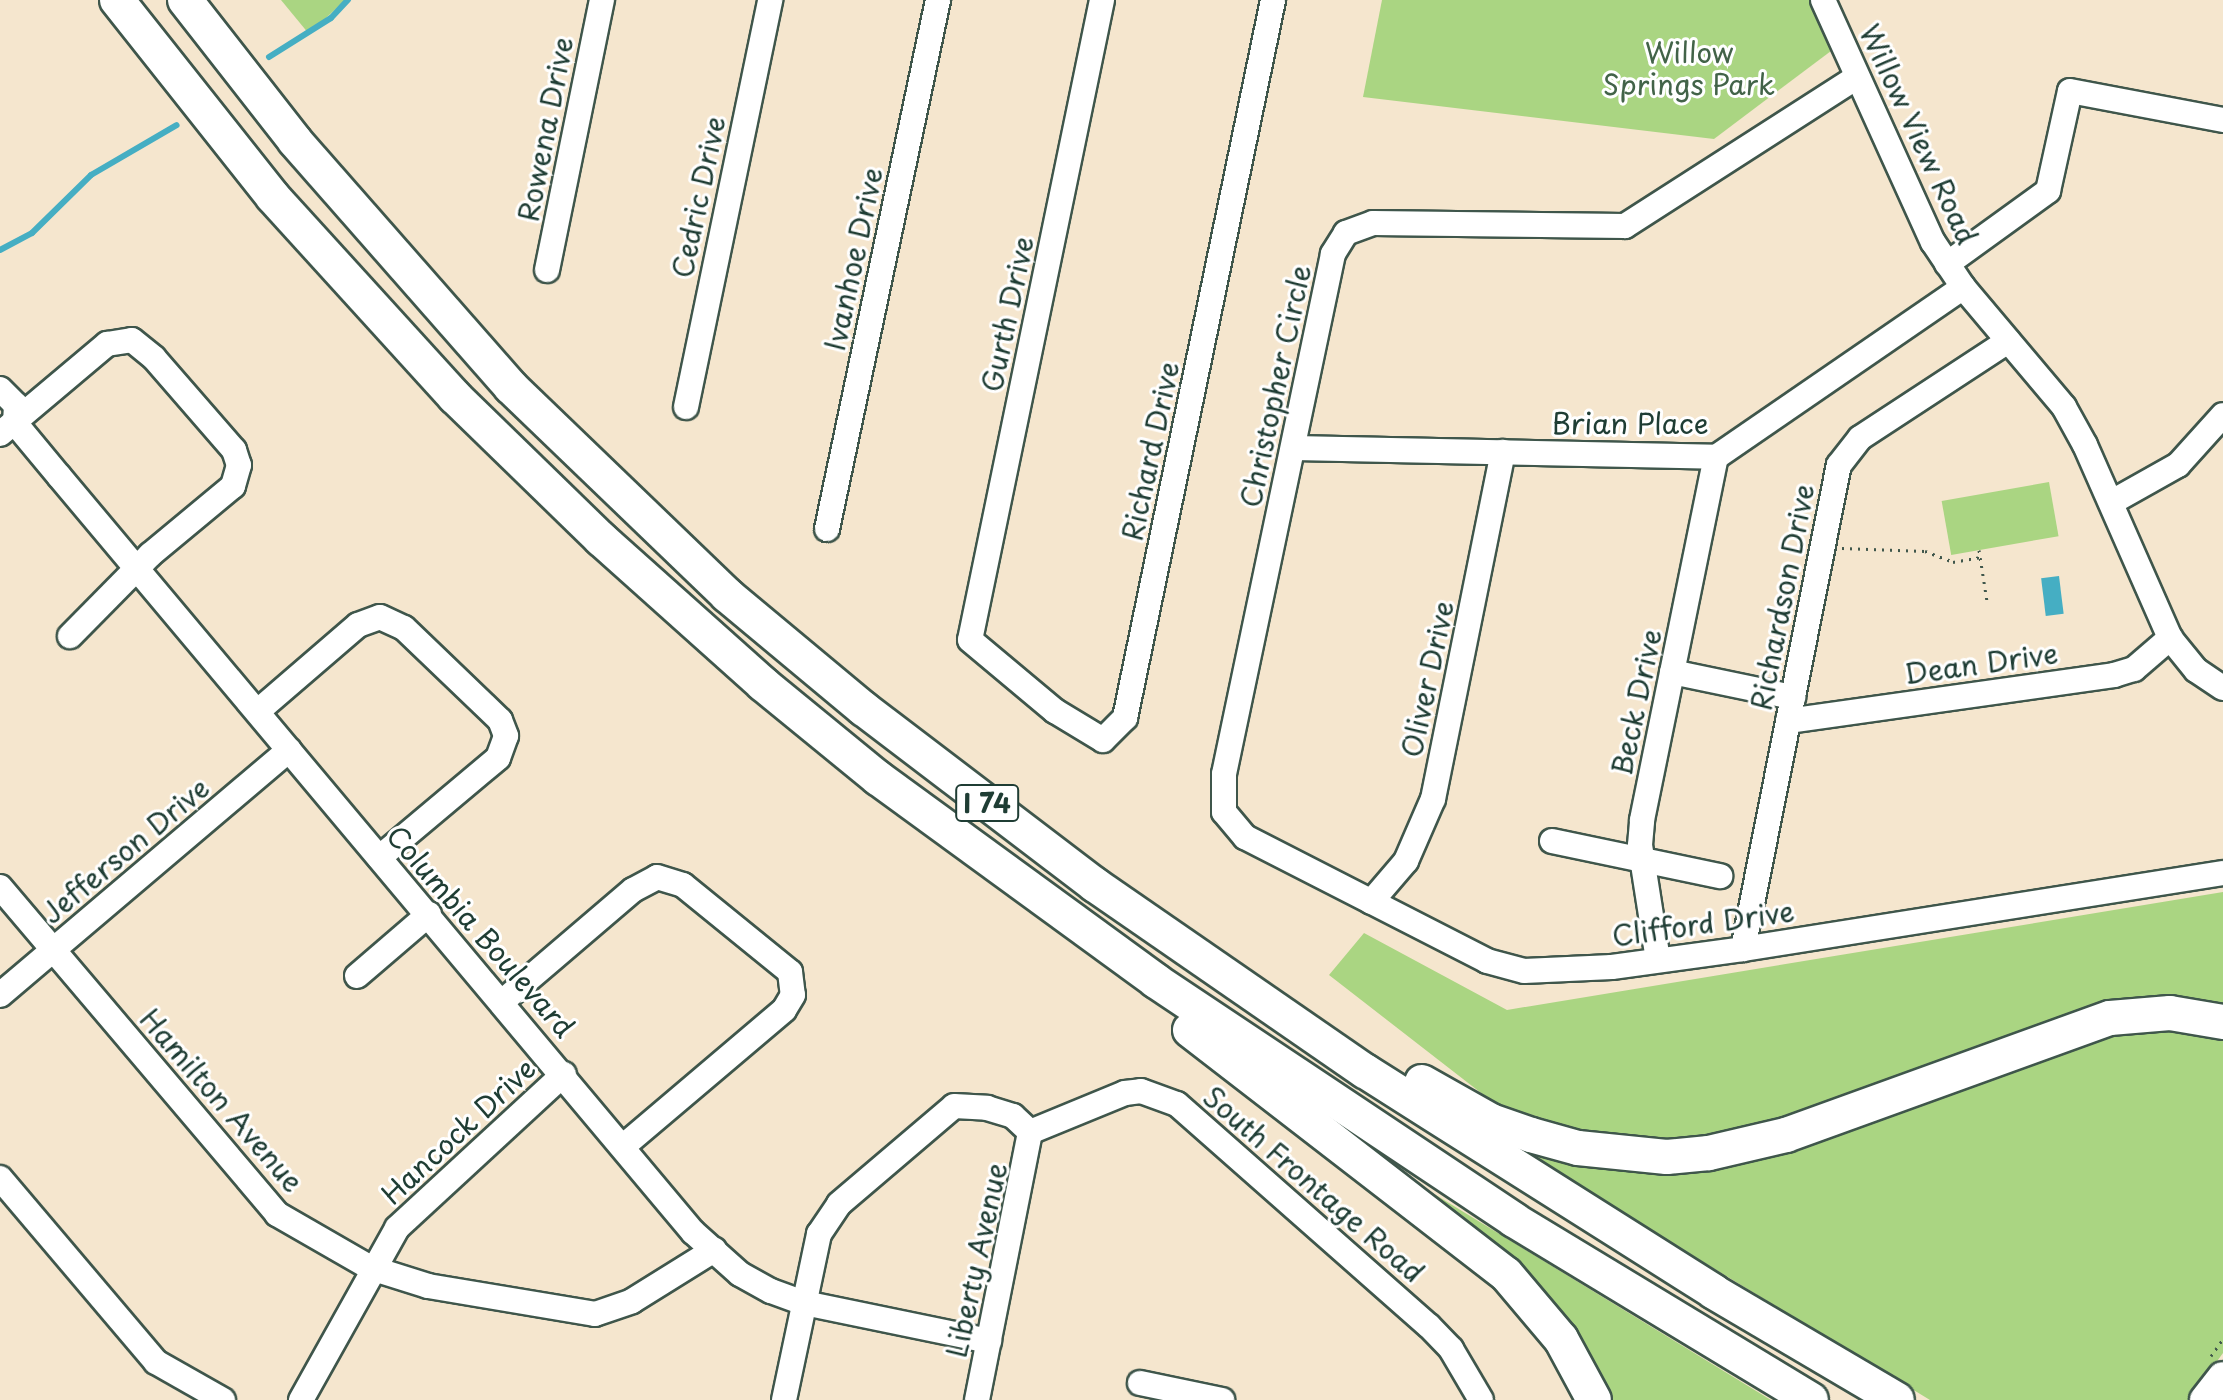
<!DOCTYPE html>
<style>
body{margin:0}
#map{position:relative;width:2223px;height:1400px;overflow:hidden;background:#f5e6ce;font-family:"Playpen Sans",sans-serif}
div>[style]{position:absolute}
.green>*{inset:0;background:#aad582;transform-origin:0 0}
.water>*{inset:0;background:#45aec3;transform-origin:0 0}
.stream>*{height:6px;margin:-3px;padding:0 3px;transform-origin:3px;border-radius:3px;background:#45aec3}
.path>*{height:3px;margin-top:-1.5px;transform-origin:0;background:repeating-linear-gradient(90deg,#3f564b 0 2px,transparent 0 8px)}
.roads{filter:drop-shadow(2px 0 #3f564b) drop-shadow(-2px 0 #3f564b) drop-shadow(0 2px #3f564b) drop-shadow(0 -2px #3f564b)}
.minor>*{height:24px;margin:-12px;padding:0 12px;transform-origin:12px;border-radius:12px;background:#fff}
.major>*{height:30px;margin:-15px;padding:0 15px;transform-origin:15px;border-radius:15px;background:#fff}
.highway>*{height:34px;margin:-17px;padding:0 17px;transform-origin:17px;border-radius:17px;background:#fff}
span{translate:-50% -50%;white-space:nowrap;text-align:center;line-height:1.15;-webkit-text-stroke:6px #fff;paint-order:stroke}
.shield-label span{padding:2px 6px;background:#fff;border:2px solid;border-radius:6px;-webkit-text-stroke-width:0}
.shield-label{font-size:26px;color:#1f3d34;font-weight:700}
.park-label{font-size:28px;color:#426348}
.street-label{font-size:28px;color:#1f3d34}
</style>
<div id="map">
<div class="green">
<div style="clip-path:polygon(281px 0,345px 0,309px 34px)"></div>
<div style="clip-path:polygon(1382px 0,1813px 0,1835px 48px,1714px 139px,1363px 97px)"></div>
<div style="left:2049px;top:482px;width:55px;height:109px;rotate:80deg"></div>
<div style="clip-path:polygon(2223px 892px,2223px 1006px,2169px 998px,1732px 1136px,1654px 1143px,1574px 1134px,1512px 1117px,1329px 975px,1364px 933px,1507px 1010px)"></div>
<div style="clip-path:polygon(2151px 1025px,2223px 1034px,2223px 1353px,2189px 1400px,1930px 1400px,1511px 1145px,1632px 1167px,2109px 1030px)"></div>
<div style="clip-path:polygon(1413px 1181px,1771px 1400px,1605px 1400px)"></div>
</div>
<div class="water">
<div style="left:2059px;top:576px;width:38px;height:18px;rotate:83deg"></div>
</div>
<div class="stream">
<div style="left:269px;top:57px;width:73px;rotate:-32.2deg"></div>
<div style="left:331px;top:18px;width:25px;rotate:-47deg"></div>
<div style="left:0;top:250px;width:36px;rotate:-28deg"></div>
<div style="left:32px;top:233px;width:83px;rotate:-44.5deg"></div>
<div style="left:91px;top:175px;width:99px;rotate:-30.2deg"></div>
</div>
<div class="path">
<div style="left:1842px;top:548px;width:83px;rotate:2.1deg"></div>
<div style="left:1925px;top:551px;width:30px;rotate:21deg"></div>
<div style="left:1953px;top:562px;width:27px;rotate:-10deg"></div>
<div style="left:1979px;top:550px;width:52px;rotate:81.1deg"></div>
<div style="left:2211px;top:1356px;width:21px;rotate:-55deg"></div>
</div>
<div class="roads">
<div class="minor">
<div style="left:1102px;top:0;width:653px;rotate:101.65deg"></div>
<div style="left:970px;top:640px;width:111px;rotate:39.9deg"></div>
<div style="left:1055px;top:711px;width:56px;rotate:31.1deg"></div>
<div style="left:1103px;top:740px;width:31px;rotate:-45deg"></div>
<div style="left:1125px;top:718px;width:733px;rotate:-78.35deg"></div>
<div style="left:1823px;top:0;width:266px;rotate:65.6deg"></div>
<div style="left:1933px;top:242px;width:54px;rotate:56.3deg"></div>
<div style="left:1963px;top:287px;width:157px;rotate:49.9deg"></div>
<div style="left:2064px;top:407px;width:43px;rotate:61.1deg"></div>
<div style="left:2085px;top:445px;width:211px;rotate:66.2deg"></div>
<div style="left:2170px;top:638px;width:41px;rotate:50.9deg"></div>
<div style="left:2196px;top:670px;width:32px;rotate:34deg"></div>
<div style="left:1857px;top:77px;width:276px;rotate:147.3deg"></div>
<div style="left:1625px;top:226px;width:252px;rotate:-179.3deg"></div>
<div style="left:1373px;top:223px;width:29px;rotate:160deg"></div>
<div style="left:1346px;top:233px;width:25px;rotate:122deg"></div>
<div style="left:1333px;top:254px;width:531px;rotate:101.84deg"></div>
<div style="left:1224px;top:774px;width:38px;rotate:90deg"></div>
<div style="left:1224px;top:812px;width:33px;rotate:50deg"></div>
<div style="left:1245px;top:837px;width:272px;rotate:27.1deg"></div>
<div style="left:1487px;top:961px;width:38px;rotate:15deg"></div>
<div style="left:1524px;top:971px;width:88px;rotate:-2.6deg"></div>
<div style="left:1612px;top:967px;width:132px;rotate:-7.8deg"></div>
<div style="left:1743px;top:949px;width:486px;rotate:-9deg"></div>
<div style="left:1947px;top:264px;width:125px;rotate:-35.9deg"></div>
<div style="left:2048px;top:191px;width:102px;rotate:-77.6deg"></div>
<div style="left:2070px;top:91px;width:156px;rotate:10.7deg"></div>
<div style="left:547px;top:270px;width:276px;rotate:-78.5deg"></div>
<div style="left:0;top:389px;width:23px;rotate:45deg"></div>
<div style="left:16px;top:405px;width:18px;rotate:93deg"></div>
<div style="left:15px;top:423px;width:69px;rotate:50.3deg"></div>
<div style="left:59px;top:476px;width:987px;rotate:50.02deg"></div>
<div style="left:693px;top:1232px;width:63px;rotate:41.8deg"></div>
<div style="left:740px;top:1274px;width:35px;rotate:29deg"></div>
<div style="left:771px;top:1291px;width:35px;rotate:20deg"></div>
<div style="left:804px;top:1303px;width:189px;rotate:11.6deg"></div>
<div style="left:686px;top:407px;width:416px;rotate:-78.3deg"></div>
<div style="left:0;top:434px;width:140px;rotate:-40.1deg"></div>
<div style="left:107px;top:344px;width:25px;rotate:-9deg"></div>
<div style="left:132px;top:340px;width:28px;rotate:39deg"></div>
<div style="left:154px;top:358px;width:122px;rotate:49deg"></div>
<div style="left:234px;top:450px;width:16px;rotate:72deg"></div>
<div style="left:239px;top:465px;width:22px;rotate:106deg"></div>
<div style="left:233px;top:486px;width:108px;rotate:140.3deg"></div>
<div style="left:150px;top:555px;width:114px;rotate:134.6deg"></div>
<div style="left:1294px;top:448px;width:422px;rotate:1.2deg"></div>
<div style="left:1716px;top:457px;width:300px;rotate:-34.5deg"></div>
<div style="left:2112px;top:502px;width:76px;rotate:-29.3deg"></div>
<div style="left:2178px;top:465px;width:67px;rotate:-48deg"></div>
<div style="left:827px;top:529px;width:541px;rotate:-78.15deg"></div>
<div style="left:1672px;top:672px;width:124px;rotate:11.7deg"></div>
<div style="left:258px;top:711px;width:132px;rotate:-40.7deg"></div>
<div style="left:358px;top:625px;width:23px;rotate:-20deg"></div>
<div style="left:380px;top:617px;width:26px;rotate:25deg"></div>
<div style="left:404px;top:628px;width:133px;rotate:43.8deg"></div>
<div style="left:500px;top:720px;width:17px;rotate:69deg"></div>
<div style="left:506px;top:736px;width:23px;rotate:110deg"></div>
<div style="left:498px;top:758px;width:155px;rotate:140deg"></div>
<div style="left:1788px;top:721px;width:329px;rotate:-8deg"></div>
<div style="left:2114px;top:675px;width:21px;rotate:-17deg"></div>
<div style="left:2134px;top:669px;width:48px;rotate:-40.7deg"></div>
<div style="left:1552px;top:841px;width:172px;rotate:11.8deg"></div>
<div style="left:0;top:887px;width:429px;rotate:49.7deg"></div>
<div style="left:277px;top:1214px;width:108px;rotate:29.9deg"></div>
<div style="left:371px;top:1268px;width:60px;rotate:17.5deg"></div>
<div style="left:428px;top:1286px;width:169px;rotate:9.5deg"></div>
<div style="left:595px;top:1314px;width:39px;rotate:-19deg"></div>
<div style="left:632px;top:1301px;width:97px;rotate:-31.9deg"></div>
<div style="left:1371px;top:902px;width:54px;rotate:-49.5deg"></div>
<div style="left:1406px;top:861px;width:68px;rotate:-66.5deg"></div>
<div style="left:1433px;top:799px;width:354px;rotate:-78.6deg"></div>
<div style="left:1743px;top:949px;width:493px;rotate:-78.8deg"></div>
<div style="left:1839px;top:465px;width:34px;rotate:-52deg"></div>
<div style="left:1860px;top:438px;width:177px;rotate:-33.2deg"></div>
<div style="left:1658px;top:960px;width:116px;rotate:-98.9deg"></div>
<div style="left:1640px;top:845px;width:25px;rotate:-85deg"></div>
<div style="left:1642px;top:820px;width:370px;rotate:-78.5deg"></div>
<div style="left:357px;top:976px;width:95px;rotate:-40.7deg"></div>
<div style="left:0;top:995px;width:379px;rotate:-40.3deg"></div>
<div style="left:503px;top:1001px;width:171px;rotate:-40.5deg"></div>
<div style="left:633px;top:890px;width:27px;rotate:-28deg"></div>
<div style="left:657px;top:877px;width:27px;rotate:17deg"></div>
<div style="left:683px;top:885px;width:138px;rotate:39.1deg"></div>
<div style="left:790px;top:972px;width:23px;rotate:83deg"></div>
<div style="left:793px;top:995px;width:17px;rotate:121deg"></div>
<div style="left:784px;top:1010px;width:209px;rotate:139.7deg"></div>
<div style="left:1030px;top:1132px;width:103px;rotate:-22.3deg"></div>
<div style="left:1125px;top:1093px;width:16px;rotate:-7deg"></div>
<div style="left:1141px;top:1091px;width:38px;rotate:20deg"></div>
<div style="left:1177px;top:1104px;width:336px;rotate:41.4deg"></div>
<div style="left:1429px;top:1326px;width:32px;rotate:46deg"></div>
<div style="left:1451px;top:1349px;width:59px;rotate:59.5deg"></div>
<div style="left:0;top:1178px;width:241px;rotate:49.7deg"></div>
<div style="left:156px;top:1362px;width:77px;rotate:29.6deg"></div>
<div style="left:1140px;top:1383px;width:84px;rotate:11.7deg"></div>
<div style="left:301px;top:1400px;width:197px;rotate:-60.8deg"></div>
<div style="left:397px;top:1228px;width:227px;rotate:-42.7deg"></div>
<div style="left:784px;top:1400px;width:170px;rotate:-78.1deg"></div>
<div style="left:819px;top:1234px;width:36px;rotate:-56deg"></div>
<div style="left:839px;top:1204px;width:151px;rotate:-40.4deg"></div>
<div style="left:954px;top:1106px;width:33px;rotate:3deg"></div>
<div style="left:987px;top:1108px;width:27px;rotate:17deg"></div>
<div style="left:1013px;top:1116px;width:23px;rotate:43deg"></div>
<div style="left:977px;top:1400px;width:273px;rotate:-78.8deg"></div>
</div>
<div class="major">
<div style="left:2205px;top:1400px;width:29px;rotate:-52deg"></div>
</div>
<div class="highway">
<div style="left:117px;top:0;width:251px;rotate:51.6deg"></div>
<div style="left:273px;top:197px;width:270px;rotate:47.7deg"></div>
<div style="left:455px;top:397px;width:204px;rotate:44.2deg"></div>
<div style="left:601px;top:539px;width:217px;rotate:41.8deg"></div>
<div style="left:763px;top:684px;width:149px;rotate:39.3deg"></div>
<div style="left:878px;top:778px;width:344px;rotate:36.1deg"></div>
<div style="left:1156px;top:981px;width:430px;rotate:33.7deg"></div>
<div style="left:1514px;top:1220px;width:347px;rotate:31.2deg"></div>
<div style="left:185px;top:0;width:179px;rotate:52deg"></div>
<div style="left:295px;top:141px;width:327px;rotate:48.7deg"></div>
<div style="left:511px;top:387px;width:300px;rotate:43.9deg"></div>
<div style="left:727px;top:595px;width:178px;rotate:39.8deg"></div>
<div style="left:864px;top:709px;width:290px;rotate:37.3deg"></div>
<div style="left:1095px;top:885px;width:328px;rotate:34.6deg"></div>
<div style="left:1365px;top:1071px;width:413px;rotate:32.3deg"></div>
<div style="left:1714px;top:1292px;width:212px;rotate:30.5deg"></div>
<div style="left:1190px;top:1030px;width:399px;rotate:37.7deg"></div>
<div style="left:1506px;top:1274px;width:85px;rotate:49.8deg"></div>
<div style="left:1561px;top:1339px;width:69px;rotate:61.6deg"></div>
<div style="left:1422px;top:1082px;width:79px;rotate:29.5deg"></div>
<div style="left:1491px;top:1121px;width:42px;rotate:19.3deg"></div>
<div style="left:1531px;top:1135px;width:49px;rotate:15.5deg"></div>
<div style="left:1578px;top:1148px;width:89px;rotate:5.8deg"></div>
<div style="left:1667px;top:1157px;width:42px;rotate:-5.4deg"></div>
<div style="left:1709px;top:1153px;width:79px;rotate:-13.2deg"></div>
<div style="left:1786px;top:1135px;width:344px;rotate:-19.9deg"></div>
<div style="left:2110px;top:1018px;width:60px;rotate:-4.8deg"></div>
<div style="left:2170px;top:1013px;width:54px;rotate:9.6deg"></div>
</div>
</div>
<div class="shield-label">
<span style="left:987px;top:803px">I 74</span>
</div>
<div class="park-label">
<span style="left:1689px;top:68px">Willow<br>Springs Park</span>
</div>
<div class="street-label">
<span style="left:545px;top:129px;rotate:-79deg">Rowena Drive</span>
<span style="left:1919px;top:134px;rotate:65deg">Willow View Road</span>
<span style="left:698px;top:197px;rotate:-78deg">Cedric Drive</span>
<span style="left:853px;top:259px;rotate:-78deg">Ivanhoe Drive</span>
<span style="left:1007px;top:314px;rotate:-78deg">Gurth Drive</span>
<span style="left:1275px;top:386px;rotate:-78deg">Christopher Circle</span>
<span style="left:1630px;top:423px">Brian Place</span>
<span style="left:1150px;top:451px;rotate:-78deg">Richard Drive</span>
<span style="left:1782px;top:597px;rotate:-79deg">Richardson Drive</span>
<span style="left:1981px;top:663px;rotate:-8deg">Dean Drive</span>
<span style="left:1427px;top:679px;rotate:-78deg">Oliver Drive</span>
<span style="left:1636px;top:702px;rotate:-78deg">Beck Drive</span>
<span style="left:125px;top:850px;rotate:-40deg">Jefferson Drive</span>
<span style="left:1703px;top:923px;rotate:-8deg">Clifford Drive</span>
<span style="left:481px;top:931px;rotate:49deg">Columbia Boulevard</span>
<span style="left:222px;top:1100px;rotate:49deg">Hamilton Avenue</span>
<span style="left:458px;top:1131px;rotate:-43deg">Hancock Drive</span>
<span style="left:1314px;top:1184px;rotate:41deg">South Frontage Road</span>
<span style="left:976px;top:1260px;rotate:-78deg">Liberty Avenue</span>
</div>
</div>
